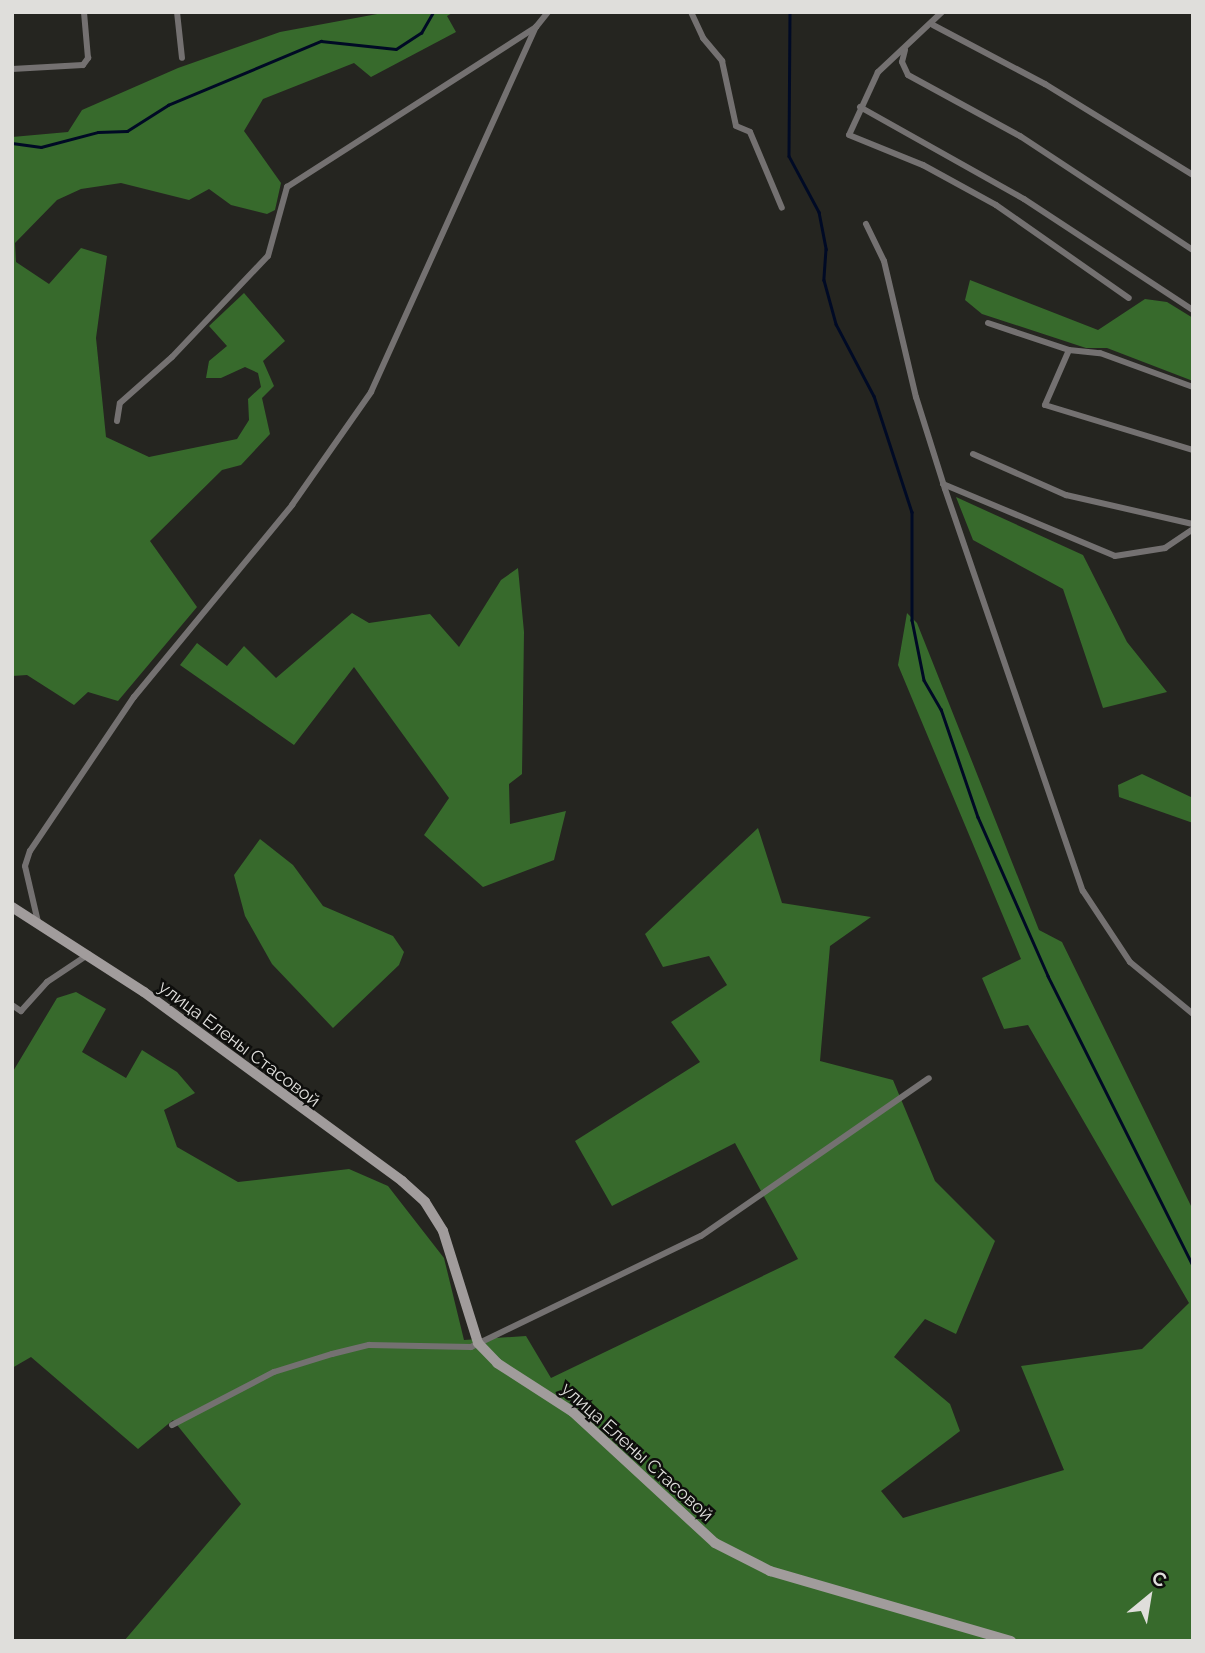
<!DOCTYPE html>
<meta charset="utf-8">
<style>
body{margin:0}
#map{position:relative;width:1205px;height:1653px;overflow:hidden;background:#252520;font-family:Raleway,sans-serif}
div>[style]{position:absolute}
.forest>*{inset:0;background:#376a2c}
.stream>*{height:2.5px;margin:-1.25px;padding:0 1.25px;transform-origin:1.25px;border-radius:1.25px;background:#000a25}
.minor>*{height:6px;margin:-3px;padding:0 3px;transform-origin:3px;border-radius:3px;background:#747171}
.secondary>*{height:10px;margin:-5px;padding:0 5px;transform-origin:5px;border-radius:5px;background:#a19c9c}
span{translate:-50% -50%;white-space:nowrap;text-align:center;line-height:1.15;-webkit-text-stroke:5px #0e0e0c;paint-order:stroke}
.street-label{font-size:18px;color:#dfdedb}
.frame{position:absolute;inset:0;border:14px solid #dfdedb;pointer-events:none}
.north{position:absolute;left:1114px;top:1562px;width:70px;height:70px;-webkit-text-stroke:5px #0e0e0c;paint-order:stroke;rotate:30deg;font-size:19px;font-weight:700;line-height:28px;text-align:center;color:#dfdedb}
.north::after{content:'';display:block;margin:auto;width:24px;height:32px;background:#dfdedb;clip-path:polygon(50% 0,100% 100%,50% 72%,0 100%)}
</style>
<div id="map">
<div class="forest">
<div style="clip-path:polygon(388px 12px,454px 12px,447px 16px,456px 32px,371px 77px,354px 63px,263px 99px,244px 131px,281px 183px,275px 210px,267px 214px,231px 205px,209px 189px,189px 200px,121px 183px,81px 189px,57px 200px,15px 243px,16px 262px,49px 284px,81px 248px,107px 256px,96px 338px,106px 437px,149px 457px,237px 439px,249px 420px,248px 399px,261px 387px,258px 373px,245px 367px,221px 378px,206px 378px,209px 361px,227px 346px,209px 326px,244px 293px,285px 341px,263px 361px,274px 386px,262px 398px,270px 434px,241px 465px,222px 470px,150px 541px,197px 607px,118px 701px,88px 692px,74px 705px,27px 675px,12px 676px,12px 137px,68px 132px,82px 110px,178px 68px,280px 32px)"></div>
<div style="clip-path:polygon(970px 280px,1098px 330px,1145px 299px,1167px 302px,1193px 318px,1193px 381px,1107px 348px,1086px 348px,982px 314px,965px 300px)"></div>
<div style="clip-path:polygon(956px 497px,1083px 555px,1127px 642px,1167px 692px,1103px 708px,1063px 589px,973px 540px)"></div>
<div style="clip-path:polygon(518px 568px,524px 632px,522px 774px,509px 784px,510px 824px,566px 811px,554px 860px,483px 887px,424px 835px,449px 798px,354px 667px,294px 745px,180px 665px,197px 643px,227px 666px,244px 646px,276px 678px,352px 613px,369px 623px,430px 614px,459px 647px,501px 580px)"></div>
<div style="clip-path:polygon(907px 613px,917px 623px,1039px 930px,1062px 942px,1193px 1210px,1193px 1641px,124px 1641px,241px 1504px,173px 1420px,138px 1449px,31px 1357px,12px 1368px,12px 1073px,57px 998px,76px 992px,106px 1009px,82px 1052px,126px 1078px,142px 1050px,177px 1072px,195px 1093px,164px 1110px,177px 1147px,238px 1182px,349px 1169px,388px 1186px,444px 1258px,464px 1340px,526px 1336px,551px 1378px,798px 1259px,735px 1143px,612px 1206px,575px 1141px,700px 1062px,671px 1022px,727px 985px,709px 956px,663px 967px,645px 934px,758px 828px,782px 903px,871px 917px,830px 946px,820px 1061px,893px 1080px,935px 1181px,995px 1241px,956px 1334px,925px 1319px,894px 1357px,950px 1404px,960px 1431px,881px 1491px,903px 1518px,1064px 1470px,1021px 1366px,1142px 1349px,1189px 1303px,1028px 1025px,1004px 1029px,982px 978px,1021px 959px,898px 665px)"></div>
<div style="clip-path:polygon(1142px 774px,1193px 798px,1193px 823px,1119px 797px,1118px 785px)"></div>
<div style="clip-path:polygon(260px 839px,293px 865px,323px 906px,393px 936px,404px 952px,399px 965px,333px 1028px,272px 964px,245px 916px,234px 875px)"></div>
</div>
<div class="stream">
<div style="left:790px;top:12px;width:144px;rotate:90.4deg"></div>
<div style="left:789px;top:156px;width:64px;rotate:61.8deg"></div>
<div style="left:819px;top:212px;width:38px;rotate:79deg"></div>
<div style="left:826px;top:249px;width:31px;rotate:94deg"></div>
<div style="left:824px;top:280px;width:46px;rotate:74.7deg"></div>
<div style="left:836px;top:324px;width:81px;rotate:62.2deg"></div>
<div style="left:874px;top:396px;width:122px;rotate:71.9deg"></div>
<div style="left:912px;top:512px;width:108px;rotate:90deg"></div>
<div style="left:912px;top:620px;width:61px;rotate:78.7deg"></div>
<div style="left:924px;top:680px;width:34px;rotate:60deg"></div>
<div style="left:941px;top:709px;width:114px;rotate:71.1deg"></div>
<div style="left:978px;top:817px;width:174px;rotate:66.2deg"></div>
<div style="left:1048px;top:976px;width:323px;rotate:63.4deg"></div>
<div style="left:12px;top:143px;width:29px;rotate:8deg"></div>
<div style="left:41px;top:147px;width:59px;rotate:-14.7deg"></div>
<div style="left:98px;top:132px;width:29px;rotate:-2deg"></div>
<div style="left:127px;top:131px;width:49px;rotate:-32.4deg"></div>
<div style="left:168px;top:105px;width:166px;rotate:-22.7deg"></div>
<div style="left:321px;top:41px;width:75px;rotate:6.1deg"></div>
<div style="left:396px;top:49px;width:30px;rotate:-33deg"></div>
<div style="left:421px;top:33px;width:24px;rotate:-60deg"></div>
</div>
<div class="minor">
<div style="left:177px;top:12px;width:46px;rotate:83.8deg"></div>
<div style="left:691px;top:12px;width:29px;rotate:65deg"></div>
<div style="left:703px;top:38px;width:30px;rotate:50deg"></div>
<div style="left:722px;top:61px;width:66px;rotate:77.8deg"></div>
<div style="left:736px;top:126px;width:15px;rotate:23deg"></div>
<div style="left:750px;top:132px;width:82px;rotate:67.2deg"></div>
<div style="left:942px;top:12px;width:88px;rotate:136.8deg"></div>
<div style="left:878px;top:72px;width:69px;rotate:114.7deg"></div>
<div style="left:849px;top:135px;width:80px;rotate:22.1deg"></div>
<div style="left:923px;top:165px;width:83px;rotate:28.7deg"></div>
<div style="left:996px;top:205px;width:162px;rotate:35deg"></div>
<div style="left:933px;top:25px;width:127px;rotate:27.8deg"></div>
<div style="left:1045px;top:84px;width:174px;rotate:31.6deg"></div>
<div style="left:905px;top:50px;width:12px;rotate:104deg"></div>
<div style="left:902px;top:62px;width:14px;rotate:65deg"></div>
<div style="left:908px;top:75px;width:128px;rotate:28.6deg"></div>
<div style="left:1020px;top:136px;width:207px;rotate:33.4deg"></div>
<div style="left:12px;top:69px;width:71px;rotate:-3.2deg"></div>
<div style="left:83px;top:65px;width:9px;rotate:-54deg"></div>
<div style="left:88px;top:58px;width:46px;rotate:-95deg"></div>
<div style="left:860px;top:107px;width:188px;rotate:29.3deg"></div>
<div style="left:1024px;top:199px;width:202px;rotate:33.3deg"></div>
<div style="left:866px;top:224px;width:41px;rotate:64.1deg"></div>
<div style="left:884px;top:261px;width:140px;rotate:76.8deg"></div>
<div style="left:916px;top:397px;width:96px;rotate:72.5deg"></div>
<div style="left:945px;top:489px;width:425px;rotate:71.1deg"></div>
<div style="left:1083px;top:891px;width:85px;rotate:56.5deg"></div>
<div style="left:1130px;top:962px;width:82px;rotate:39.5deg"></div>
<div style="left:988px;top:323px;width:85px;rotate:18.4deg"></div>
<div style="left:1069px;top:350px;width:31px;rotate:6deg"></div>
<div style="left:1100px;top:353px;width:99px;rotate:20.1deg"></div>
<div style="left:1069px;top:350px;width:60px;rotate:113.6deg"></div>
<div style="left:1045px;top:405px;width:155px;rotate:16.9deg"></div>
<div style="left:117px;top:421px;width:18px;rotate:-81deg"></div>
<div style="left:120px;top:403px;width:69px;rotate:-41.5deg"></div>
<div style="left:172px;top:357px;width:139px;rotate:-46.5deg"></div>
<div style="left:268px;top:256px;width:72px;rotate:-74.6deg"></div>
<div style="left:287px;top:187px;width:296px;rotate:-32.7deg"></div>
<div style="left:536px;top:27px;width:19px;rotate:-51deg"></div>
<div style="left:973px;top:454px;width:102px;rotate:23.8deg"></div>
<div style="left:1066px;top:495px;width:130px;rotate:12.9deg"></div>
<div style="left:943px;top:484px;width:186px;rotate:22.7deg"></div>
<div style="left:1115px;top:556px;width:51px;rotate:-9.1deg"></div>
<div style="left:1165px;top:548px;width:34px;rotate:-34deg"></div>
<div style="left:38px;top:922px;width:57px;rotate:-103.1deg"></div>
<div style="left:25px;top:866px;width:16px;rotate:-72deg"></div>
<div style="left:30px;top:851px;width:186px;rotate:-56deg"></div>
<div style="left:134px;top:697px;width:249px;rotate:-50.5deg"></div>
<div style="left:292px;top:505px;width:138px;rotate:-55deg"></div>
<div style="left:371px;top:392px;width:401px;rotate:-65.7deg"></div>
<div style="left:12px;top:1005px;width:11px;rotate:34deg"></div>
<div style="left:21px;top:1011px;width:39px;rotate:-48deg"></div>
<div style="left:47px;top:982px;width:50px;rotate:-33.7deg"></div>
<div style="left:172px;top:1425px;width:115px;rotate:-27.5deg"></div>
<div style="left:274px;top:1372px;width:61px;rotate:-17.2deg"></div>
<div style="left:332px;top:1354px;width:38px;rotate:-14deg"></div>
<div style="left:369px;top:1345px;width:102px;rotate:1.1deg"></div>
<div style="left:471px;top:1347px;width:255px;rotate:-25.8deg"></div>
<div style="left:701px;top:1236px;width:277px;rotate:-34.7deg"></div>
</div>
<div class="secondary">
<div style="left:12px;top:907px;width:157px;rotate:32.8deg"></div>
<div style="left:144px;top:992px;width:320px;rotate:36.2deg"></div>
<div style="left:402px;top:1181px;width:31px;rotate:42deg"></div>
<div style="left:425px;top:1202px;width:34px;rotate:58deg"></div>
<div style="left:443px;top:1231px;width:117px;rotate:72.6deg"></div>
<div style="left:478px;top:1343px;width:28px;rotate:46deg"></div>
<div style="left:497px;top:1363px;width:90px;rotate:32.8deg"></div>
<div style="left:573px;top:1412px;width:193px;rotate:42.7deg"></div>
<div style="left:715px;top:1543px;width:62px;rotate:27deg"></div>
<div style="left:770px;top:1571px;width:251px;rotate:16.2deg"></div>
</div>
<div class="street-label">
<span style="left:239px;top:1044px;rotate:37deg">улица Елены Стасовой</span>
<span style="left:637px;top:1452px;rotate:42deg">улица Елены Стасовой</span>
</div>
<div class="frame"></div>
<div class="north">С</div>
</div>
